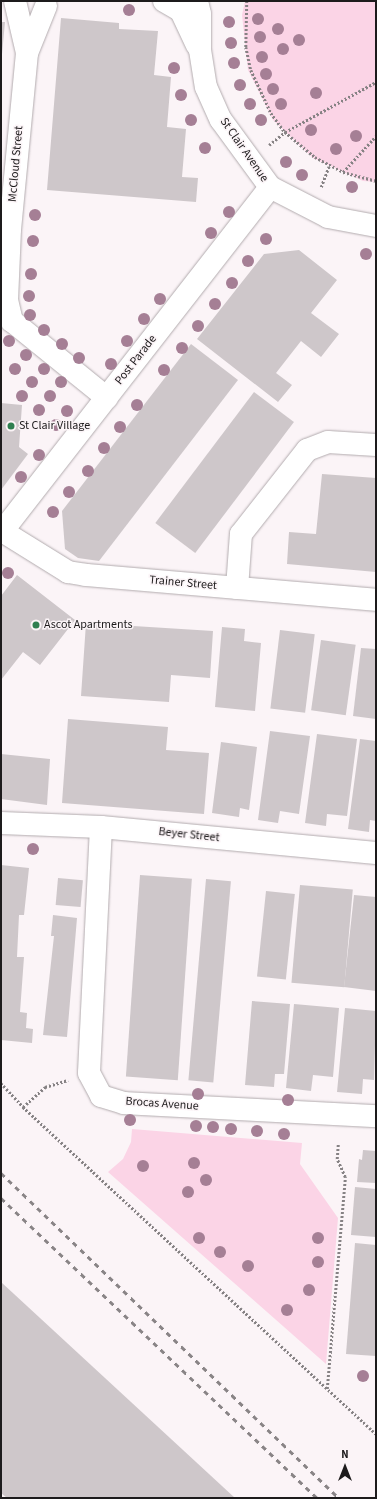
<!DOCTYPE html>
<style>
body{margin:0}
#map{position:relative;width:377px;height:1499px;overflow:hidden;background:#fbf4f7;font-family:"Source Sans 3",sans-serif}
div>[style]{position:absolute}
.green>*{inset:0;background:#fbd4e6}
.building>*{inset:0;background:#cec7ca;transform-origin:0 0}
.path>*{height:2.5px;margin-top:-1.25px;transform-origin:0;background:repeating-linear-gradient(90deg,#868284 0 2px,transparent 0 4px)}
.roads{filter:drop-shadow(0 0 1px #b2abae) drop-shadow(0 0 1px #b2abae)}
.minor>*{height:22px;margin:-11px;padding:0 11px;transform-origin:11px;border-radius:11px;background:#fff}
.rail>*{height:3px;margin-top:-1.5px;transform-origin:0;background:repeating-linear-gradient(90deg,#898486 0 5px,transparent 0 10px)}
.trees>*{width:12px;height:12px;margin:-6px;border-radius:50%;background:#a57f95}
.dots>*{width:11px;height:11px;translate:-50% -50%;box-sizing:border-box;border:2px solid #fbf4f7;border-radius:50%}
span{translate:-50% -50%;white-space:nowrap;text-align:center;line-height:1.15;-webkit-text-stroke:3px #fbf4f7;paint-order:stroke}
.street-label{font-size:12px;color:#1d1b1c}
.poi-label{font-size:12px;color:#1d1b1c}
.left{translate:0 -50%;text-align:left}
.frame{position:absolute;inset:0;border:2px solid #1d1b1c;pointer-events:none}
.north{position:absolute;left:325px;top:1447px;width:40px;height:40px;-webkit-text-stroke:3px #fbf4f7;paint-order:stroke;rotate:0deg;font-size:11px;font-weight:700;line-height:16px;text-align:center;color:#1d1b1c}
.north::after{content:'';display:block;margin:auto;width:14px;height:18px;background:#1d1b1c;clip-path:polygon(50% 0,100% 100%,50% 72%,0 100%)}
</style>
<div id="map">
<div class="green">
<div style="clip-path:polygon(245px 1px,376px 1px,376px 182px,363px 181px,313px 158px,273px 120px,248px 70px,242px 15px)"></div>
<div style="clip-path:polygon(132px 1129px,302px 1143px,300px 1164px,338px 1218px,326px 1364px,108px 1172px,123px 1159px,131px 1142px)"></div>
</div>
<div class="building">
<div style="clip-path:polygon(61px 18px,119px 23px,119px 29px,158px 31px,154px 75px,171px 77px,167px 127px,186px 129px,182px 177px,198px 178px,196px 202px,47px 190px)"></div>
<div style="clip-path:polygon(1px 22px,5px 22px,2px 54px,1px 54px)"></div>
<div style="clip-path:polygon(299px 250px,337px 280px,311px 313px,339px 334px,321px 357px,301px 341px,276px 373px,292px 385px,278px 402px,197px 339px,264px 254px)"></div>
<div style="clip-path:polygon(191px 344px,238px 380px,99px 561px,78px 558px,65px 549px,62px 511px)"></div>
<div style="left:254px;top:392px;width:50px;height:164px;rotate:37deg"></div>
<div style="clip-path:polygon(1px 403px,22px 405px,19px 447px,28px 454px,1px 490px)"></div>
<div style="clip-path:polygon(322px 474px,376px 478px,376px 572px,287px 564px,289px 532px,316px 534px)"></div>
<div style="clip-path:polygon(17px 575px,75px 620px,40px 665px,23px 652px,1px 680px,1px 596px)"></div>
<div style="clip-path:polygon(86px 623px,213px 631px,210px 678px,171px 675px,169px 702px,81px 696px)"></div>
<div style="clip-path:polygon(222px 627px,245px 629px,244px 641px,261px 643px,255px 711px,215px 707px)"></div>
<div style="left:280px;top:630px;width:35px;height:79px;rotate:7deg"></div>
<div style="left:321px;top:640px;width:35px;height:71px;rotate:8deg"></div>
<div style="clip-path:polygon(361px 648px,376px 649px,376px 719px,353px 716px)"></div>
<div style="clip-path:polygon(68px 719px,168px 727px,166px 750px,209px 753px,204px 814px,62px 803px)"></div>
<div style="clip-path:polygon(270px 731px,310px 736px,299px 814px,280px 811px,278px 823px,258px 820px)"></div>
<div style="clip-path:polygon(317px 734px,357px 739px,347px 816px,327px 814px,326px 826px,305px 823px)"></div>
<div style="clip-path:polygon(360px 739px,376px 741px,376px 821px,370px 820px,369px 832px,348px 829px)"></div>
<div style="clip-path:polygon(221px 742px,257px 747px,249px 810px,240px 808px,239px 817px,212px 813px)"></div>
<div style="clip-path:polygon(1px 754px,50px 759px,47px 805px,1px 799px)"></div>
<div style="clip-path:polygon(1px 865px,29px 868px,24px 915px,19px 915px,17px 957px,24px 957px,20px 1012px,27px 1013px,26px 1028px,33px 1029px,32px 1043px,1px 1040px)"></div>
<div style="left:140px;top:875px;width:52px;height:202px;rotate:4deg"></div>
<div style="left:58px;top:878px;width:25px;height:27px;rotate:5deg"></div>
<div style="left:206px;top:879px;width:25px;height:202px;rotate:5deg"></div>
<div style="left:300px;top:885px;width:53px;height:98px;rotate:5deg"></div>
<div style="left:266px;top:891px;width:29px;height:86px;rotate:6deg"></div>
<div style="clip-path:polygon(354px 895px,376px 897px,376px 991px,344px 987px)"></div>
<div style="clip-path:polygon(53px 915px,77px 918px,67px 1037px,43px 1035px,54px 936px,51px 936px)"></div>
<div style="clip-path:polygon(252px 1001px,290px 1004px,284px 1074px,275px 1074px,274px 1087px,245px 1085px)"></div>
<div style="clip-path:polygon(294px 1004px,339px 1008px,333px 1077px,313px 1075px,311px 1091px,286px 1088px)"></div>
<div style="clip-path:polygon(345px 1008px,376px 1011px,374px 1080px,363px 1079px,362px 1094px,337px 1092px)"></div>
<div style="clip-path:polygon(363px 1150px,376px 1151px,376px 1183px,357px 1182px,359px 1159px,362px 1160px)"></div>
<div style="clip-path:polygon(355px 1187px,376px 1189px,376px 1237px,351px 1235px)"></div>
<div style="clip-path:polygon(355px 1243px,376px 1245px,376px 1356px,346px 1354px)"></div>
<div style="clip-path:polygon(1px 1282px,235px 1498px,7px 1498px,1px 1493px)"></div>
</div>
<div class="path">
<div style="left:247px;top:1px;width:46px;rotate:91.2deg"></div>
<div style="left:246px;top:47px;width:24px;rotate:78deg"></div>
<div style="left:251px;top:70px;width:47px;rotate:65.1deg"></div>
<div style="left:271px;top:113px;width:24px;rotate:54deg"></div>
<div style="left:285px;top:132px;width:39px;rotate:40deg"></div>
<div style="left:315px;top:157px;width:32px;rotate:28deg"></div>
<div style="left:343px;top:172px;width:34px;rotate:15deg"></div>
<div style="left:269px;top:145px;width:21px;rotate:-39deg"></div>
<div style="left:285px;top:132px;width:104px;rotate:-28.8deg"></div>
<div style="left:343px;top:172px;width:49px;rotate:-47.5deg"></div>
<div style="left:321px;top:187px;width:22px;rotate:-69deg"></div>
<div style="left:1px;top:1083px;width:33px;rotate:47deg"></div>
<div style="left:23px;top:1107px;width:481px;rotate:42.8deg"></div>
<div style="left:23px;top:1107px;width:30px;rotate:-42deg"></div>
<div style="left:45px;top:1087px;width:24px;rotate:-17deg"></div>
<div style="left:327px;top:1389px;width:213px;rotate:-85.1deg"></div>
<div style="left:345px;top:1177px;width:20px;rotate:-114deg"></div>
<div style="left:337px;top:1159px;width:16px;rotate:-86deg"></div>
</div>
<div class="roads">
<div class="minor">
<div style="left:15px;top:1px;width:53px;rotate:77deg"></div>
<div style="left:164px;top:1px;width:20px;rotate:30deg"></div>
<div style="left:181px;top:11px;width:38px;rotate:65deg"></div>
<div style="left:197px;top:1px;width:13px;rotate:77deg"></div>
<div style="left:200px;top:14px;width:36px;rotate:90deg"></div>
<div style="left:200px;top:50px;width:37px;rotate:81deg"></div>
<div style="left:206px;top:87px;width:36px;rotate:66deg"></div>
<div style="left:221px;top:120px;width:83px;rotate:53.8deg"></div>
<div style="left:270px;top:187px;width:65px;rotate:27.3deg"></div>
<div style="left:328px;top:217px;width:49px;rotate:10.6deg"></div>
<div style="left:46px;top:6px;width:51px;rotate:112deg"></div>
<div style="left:27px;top:53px;width:177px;rotate:95.5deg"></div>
<div style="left:10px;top:229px;width:71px;rotate:92.4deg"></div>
<div style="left:7px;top:300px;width:22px;rotate:77deg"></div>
<div style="left:12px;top:321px;width:122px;rotate:39deg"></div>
<div style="left:2px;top:531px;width:78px;rotate:31.8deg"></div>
<div style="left:68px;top:572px;width:18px;rotate:9deg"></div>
<div style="left:86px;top:575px;width:291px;rotate:4.9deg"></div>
<div style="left:1px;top:533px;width:438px;rotate:-52.1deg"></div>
<div style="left:237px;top:588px;width:54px;rotate:-85.8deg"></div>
<div style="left:241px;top:534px;width:107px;rotate:-51.8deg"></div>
<div style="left:307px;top:450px;width:22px;rotate:-21deg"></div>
<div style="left:328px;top:442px;width:48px;rotate:3.6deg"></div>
<div style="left:1px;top:823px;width:100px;rotate:2.3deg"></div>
<div style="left:101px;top:827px;width:276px;rotate:5.4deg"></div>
<div style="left:101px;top:827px;width:246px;rotate:92.8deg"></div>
<div style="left:89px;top:1073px;width:26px;rotate:62deg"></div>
<div style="left:101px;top:1096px;width:24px;rotate:17deg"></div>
<div style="left:124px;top:1103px;width:252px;rotate:3deg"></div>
</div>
</div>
<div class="rail">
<div style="left:1px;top:1173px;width:469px;rotate:43.9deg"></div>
<div style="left:1px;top:1198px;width:436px;rotate:43.5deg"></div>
</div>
<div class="trees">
<div style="left:129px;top:10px"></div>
<div style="left:258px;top:19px"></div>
<div style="left:229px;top:22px"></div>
<div style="left:278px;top:29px"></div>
<div style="left:260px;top:37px"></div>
<div style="left:299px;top:40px"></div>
<div style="left:231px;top:43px"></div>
<div style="left:283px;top:49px"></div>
<div style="left:262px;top:57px"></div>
<div style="left:234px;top:63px"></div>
<div style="left:174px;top:68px"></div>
<div style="left:266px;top:74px"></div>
<div style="left:240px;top:85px"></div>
<div style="left:273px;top:89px"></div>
<div style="left:316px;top:93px"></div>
<div style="left:181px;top:95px"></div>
<div style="left:250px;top:104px"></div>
<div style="left:281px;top:104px"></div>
<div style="left:191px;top:120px"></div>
<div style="left:261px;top:120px"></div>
<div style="left:311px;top:130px"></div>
<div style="left:356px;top:136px"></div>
<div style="left:205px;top:148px"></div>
<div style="left:336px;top:149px"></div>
<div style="left:286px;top:162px"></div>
<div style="left:302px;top:175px"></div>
<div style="left:352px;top:187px"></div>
<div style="left:229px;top:212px"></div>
<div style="left:35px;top:215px"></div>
<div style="left:211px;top:233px"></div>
<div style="left:266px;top:239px"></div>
<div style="left:33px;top:241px"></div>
<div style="left:366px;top:254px"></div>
<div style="left:248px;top:261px"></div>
<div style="left:31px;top:274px"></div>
<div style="left:232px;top:283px"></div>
<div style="left:29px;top:296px"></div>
<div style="left:160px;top:299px"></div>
<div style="left:215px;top:304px"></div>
<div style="left:30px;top:315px"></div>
<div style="left:144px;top:319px"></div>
<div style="left:198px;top:326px"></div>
<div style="left:44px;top:330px"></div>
<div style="left:9px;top:341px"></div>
<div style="left:127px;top:341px"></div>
<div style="left:62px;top:344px"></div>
<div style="left:182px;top:348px"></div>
<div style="left:26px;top:355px"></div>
<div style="left:79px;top:358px"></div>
<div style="left:111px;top:364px"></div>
<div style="left:15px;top:369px"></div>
<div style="left:44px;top:369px"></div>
<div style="left:164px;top:370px"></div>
<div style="left:32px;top:382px"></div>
<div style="left:61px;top:382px"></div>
<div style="left:22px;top:396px"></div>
<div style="left:50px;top:396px"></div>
<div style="left:137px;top:405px"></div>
<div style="left:39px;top:410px"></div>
<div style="left:67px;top:411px"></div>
<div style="left:56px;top:425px"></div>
<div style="left:120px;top:427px"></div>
<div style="left:104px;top:448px"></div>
<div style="left:39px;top:455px"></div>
<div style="left:88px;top:471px"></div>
<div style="left:21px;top:477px"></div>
<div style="left:69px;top:492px"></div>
<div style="left:53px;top:512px"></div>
<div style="left:8px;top:573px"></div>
<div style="left:33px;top:849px"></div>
<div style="left:198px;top:1094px"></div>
<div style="left:288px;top:1100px"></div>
<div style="left:130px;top:1120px"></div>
<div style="left:196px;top:1126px"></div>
<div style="left:213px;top:1127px"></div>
<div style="left:231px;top:1129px"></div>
<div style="left:257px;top:1131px"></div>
<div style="left:284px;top:1134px"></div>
<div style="left:194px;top:1163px"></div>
<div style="left:143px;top:1166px"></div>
<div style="left:206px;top:1180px"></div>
<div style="left:188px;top:1192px"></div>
<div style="left:199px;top:1238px"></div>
<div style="left:318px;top:1238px"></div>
<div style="left:220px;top:1252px"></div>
<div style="left:318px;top:1262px"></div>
<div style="left:248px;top:1266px"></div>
<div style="left:309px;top:1290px"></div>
<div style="left:287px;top:1310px"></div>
<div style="left:363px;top:1376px"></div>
</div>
<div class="dots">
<div style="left:11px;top:426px;background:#2f7f50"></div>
<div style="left:36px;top:625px;background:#2f7f50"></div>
</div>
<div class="street-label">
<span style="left:244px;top:150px;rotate:55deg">St Clair Avenue</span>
<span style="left:16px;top:164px;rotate:-85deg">McCloud Street</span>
<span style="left:136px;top:360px;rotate:-52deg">Post Parade</span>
<span style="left:183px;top:583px;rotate:5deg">Trainer Street</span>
<span style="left:189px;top:835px;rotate:6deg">Beyer Street</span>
<span style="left:162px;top:1104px;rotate:4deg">Brocas Avenue</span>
</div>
<div class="poi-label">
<span class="left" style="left:19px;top:426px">St Clair Village</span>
<span class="left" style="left:44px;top:625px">Ascot Apartments</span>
</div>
<div class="frame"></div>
<div class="north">N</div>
</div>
